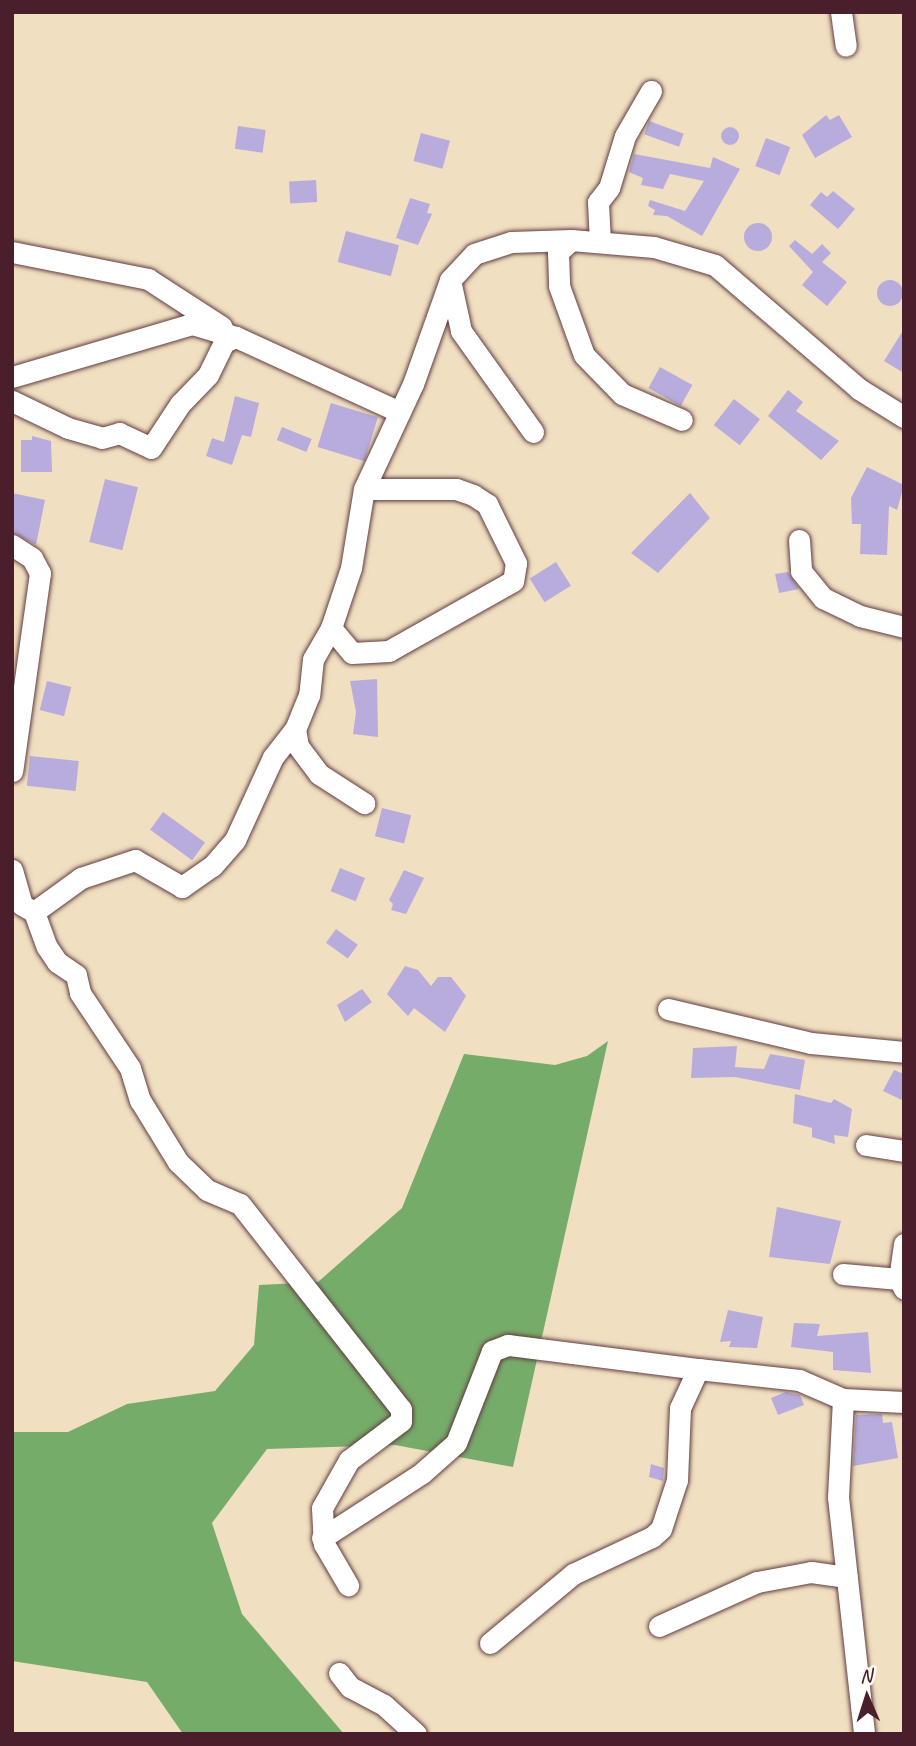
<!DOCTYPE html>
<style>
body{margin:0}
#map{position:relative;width:916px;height:1746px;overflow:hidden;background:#f0dfc0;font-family:Caveat,sans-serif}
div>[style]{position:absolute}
.forest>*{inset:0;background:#76ac6a}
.building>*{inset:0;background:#b8acdd;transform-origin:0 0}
.round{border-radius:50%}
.roads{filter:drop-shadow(0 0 2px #633c41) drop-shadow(0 0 2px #633c41)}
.minor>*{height:21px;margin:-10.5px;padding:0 10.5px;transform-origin:10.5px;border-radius:10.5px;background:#fff}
span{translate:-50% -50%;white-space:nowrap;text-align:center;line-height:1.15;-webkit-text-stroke:6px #fdfcf7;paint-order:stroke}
.frame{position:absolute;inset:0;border:14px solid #4a1f2b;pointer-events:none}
.north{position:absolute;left:832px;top:1662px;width:70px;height:70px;-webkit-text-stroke:5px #fdfcf7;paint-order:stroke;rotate:357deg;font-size:19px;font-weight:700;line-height:28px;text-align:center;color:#4a1f2b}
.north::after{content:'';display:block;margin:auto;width:24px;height:32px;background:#4a1f2b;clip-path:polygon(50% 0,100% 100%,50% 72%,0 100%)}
</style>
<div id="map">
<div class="forest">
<div style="clip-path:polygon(608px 1041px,513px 1467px,395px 1445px,267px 1449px,212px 1523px,242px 1614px,344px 1734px,183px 1734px,147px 1682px,12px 1661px,12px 1432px,68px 1432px,127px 1404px,215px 1391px,254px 1345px,259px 1285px,318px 1282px,402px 1208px,464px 1054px,555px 1065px,587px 1056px)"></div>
</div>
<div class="building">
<div style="clip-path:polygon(826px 115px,830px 120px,839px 115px,852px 137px,815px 158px,802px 135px)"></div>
<div style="left:649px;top:121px;width:37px;height:14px;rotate:20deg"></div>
<div style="left:238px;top:126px;width:28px;height:23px;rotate:8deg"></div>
<div class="round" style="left:721px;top:127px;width:18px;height:18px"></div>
<div style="left:421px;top:133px;width:30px;height:29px;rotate:15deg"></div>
<div style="left:766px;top:138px;width:26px;height:30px;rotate:21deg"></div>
<div style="clip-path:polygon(634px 154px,710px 168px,713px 157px,740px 169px,702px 236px,667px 216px,653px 215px,655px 210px,648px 206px,650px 200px,685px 211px,704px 181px,670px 174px,663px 189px,641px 185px,643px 178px,629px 172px)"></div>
<div style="left:316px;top:180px;width:22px;height:27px;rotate:87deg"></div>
<div style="clip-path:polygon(833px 191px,855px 209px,838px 229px,810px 205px,821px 192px,827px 197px)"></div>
<div style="clip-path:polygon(410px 198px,430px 204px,427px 213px,432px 214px,418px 245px,396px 238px)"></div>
<div class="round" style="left:744px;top:223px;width:28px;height:28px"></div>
<div style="left:346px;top:231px;width:55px;height:32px;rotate:15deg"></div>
<div style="clip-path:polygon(795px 240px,812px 254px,822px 244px,831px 253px,822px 262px,847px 282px,827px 306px,802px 285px,813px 272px,789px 246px)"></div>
<div class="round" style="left:877px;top:280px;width:26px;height:26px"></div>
<div style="clip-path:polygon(904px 329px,904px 373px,884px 361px)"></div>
<div style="left:660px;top:367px;width:37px;height:24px;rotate:29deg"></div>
<div style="clip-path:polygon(788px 390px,803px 402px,796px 411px,839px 441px,821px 460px,768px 416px)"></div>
<div style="clip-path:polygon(235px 396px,259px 403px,251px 437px,242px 435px,232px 465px,206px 456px,212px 438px,224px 442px)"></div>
<div style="left:734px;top:399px;width:33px;height:33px;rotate:38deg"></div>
<div style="left:331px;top:403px;width:49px;height:46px;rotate:17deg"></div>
<div style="left:282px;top:427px;width:32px;height:14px;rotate:22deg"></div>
<div style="clip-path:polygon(32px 436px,51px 441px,52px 472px,21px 472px,21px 440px,32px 440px)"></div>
<div style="clip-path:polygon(867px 467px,904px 485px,897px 510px,889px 506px,887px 555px,860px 554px,861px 524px,852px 524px,851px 498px)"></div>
<div style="left:105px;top:479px;width:34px;height:65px;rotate:14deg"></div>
<div style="clip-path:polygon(12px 493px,45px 500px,36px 545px,12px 532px)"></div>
<div style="clip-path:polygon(690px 493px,710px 518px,658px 573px,631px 553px)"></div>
<div style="left:556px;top:562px;width:28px;height:31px;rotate:58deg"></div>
<div style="clip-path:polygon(788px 572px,799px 589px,779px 593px,775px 574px)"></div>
<div style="clip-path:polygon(377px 679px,378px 737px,353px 734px,356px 712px,350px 681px)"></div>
<div style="left:47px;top:681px;width:25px;height:30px;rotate:14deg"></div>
<div style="left:30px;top:756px;width:49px;height:30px;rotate:6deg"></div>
<div style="left:382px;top:808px;width:30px;height:29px;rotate:14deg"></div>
<div style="left:163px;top:812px;width:52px;height:22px;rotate:36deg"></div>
<div style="left:340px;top:868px;width:27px;height:25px;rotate:22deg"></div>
<div style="clip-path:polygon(404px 870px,424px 878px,406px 914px,391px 910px,393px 904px,389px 900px)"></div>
<div style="left:336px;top:929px;width:27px;height:17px;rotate:36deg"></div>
<div style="clip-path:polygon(405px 966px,418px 970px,431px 986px,438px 977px,451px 977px,466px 996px,445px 1032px,414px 1008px,408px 1016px,387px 994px)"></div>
<div style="clip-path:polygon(362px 989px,372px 1002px,345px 1022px,337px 1005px)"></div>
<div style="clip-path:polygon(737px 1046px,735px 1067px,764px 1069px,770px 1054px,805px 1060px,800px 1090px,735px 1077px,691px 1078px,693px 1048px)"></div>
<div style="clip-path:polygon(894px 1070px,904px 1074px,904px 1101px,883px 1091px)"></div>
<div style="clip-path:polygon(795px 1094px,831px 1103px,834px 1099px,852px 1109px,848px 1137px,834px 1135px,835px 1144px,812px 1137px,812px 1128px,793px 1123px)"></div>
<div style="clip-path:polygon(777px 1207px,841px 1221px,830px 1264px,769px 1257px)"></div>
<div style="clip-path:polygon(728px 1310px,763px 1317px,757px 1348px,729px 1347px,731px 1341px,720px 1342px)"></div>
<div style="clip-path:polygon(794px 1323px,820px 1324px,817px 1336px,868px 1332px,871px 1373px,833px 1370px,833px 1352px,791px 1347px)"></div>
<div style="clip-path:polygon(786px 1392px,800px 1395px,804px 1405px,778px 1415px,771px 1398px)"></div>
<div style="clip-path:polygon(882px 1414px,883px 1423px,892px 1422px,898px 1458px,853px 1466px,856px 1415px)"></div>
<div style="clip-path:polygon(651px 1464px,664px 1468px,663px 1481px,649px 1477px)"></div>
</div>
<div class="roads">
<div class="minor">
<div style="left:841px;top:12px;width:34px;rotate:82deg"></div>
<div style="left:571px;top:240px;width:18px;rotate:137deg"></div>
<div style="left:558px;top:252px;width:34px;rotate:88deg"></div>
<div style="left:559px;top:286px;width:73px;rotate:70.1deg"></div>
<div style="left:584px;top:355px;width:54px;rotate:45.7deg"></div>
<div style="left:622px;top:394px;width:65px;rotate:23.4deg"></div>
<div style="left:600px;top:242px;width:40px;rotate:-92.9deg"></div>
<div style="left:598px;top:202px;width:18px;rotate:-52deg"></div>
<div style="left:609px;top:188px;width:54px;rotate:-72.9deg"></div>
<div style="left:625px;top:136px;width:52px;rotate:-60deg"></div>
<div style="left:12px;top:252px;width:139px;rotate:11.2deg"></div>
<div style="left:148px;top:279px;width:88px;rotate:33deg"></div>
<div style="left:450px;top:280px;width:52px;rotate:77.8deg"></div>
<div style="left:461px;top:331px;width:124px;rotate:54.5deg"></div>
<div style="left:12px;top:377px;width:188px;rotate:-16.4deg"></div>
<div style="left:192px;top:324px;width:46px;rotate:16.5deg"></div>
<div style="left:236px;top:337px;width:180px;rotate:24.6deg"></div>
<div style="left:12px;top:401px;width:62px;rotate:25.7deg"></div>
<div style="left:68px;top:428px;width:35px;rotate:16deg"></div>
<div style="left:102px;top:438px;width:18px;rotate:-16deg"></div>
<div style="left:119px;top:433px;width:35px;rotate:25deg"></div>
<div style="left:151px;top:448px;width:53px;rotate:-56.6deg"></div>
<div style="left:180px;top:404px;width:40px;rotate:-46deg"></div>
<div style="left:208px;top:375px;width:37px;rotate:-64deg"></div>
<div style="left:224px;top:342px;width:13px;rotate:-23deg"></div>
<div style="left:364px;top:489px;width:92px"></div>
<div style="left:456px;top:489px;width:18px;rotate:19deg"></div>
<div style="left:473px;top:495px;width:17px;rotate:33deg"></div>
<div style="left:487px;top:504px;width:66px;rotate:63.8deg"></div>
<div style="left:516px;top:563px;width:18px;rotate:99deg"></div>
<div style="left:513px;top:581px;width:142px;rotate:150.6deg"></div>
<div style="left:389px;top:651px;width:37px;rotate:177deg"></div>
<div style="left:352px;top:653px;width:33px;rotate:-130deg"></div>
<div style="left:331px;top:628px;width:63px;rotate:-71.6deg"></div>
<div style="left:351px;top:568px;width:80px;rotate:-80.7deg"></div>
<div style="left:364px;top:489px;width:116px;rotate:-65deg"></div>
<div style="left:413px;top:384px;width:110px;rotate:-70.4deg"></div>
<div style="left:450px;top:280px;width:35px;rotate:-47deg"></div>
<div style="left:474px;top:254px;width:39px;rotate:-18deg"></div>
<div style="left:511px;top:242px;width:60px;rotate:-1.9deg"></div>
<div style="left:571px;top:240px;width:83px;rotate:4.8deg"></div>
<div style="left:654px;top:247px;width:64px;rotate:16.4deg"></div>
<div style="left:715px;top:265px;width:190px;rotate:40.7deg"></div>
<div style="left:859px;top:389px;width:53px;rotate:31.9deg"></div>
<div style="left:799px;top:540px;width:31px;rotate:86deg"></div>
<div style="left:801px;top:571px;width:35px;rotate:51deg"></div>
<div style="left:823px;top:598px;width:41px;rotate:25.9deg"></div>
<div style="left:860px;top:616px;width:45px;rotate:14deg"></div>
<div style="left:12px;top:545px;width:24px;rotate:33deg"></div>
<div style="left:32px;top:558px;width:17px;rotate:62deg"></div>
<div style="left:40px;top:573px;width:200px;rotate:98deg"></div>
<div style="left:331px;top:628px;width:36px;rotate:120deg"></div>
<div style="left:313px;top:659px;width:36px;rotate:96deg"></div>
<div style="left:309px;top:695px;width:37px;rotate:112deg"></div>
<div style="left:295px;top:729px;width:36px;rotate:128deg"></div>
<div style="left:273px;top:757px;width:91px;rotate:114.6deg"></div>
<div style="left:235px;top:840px;width:35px;rotate:131deg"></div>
<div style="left:212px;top:866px;width:37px;rotate:145deg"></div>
<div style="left:182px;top:887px;width:54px;rotate:-150.1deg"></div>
<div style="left:135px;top:860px;width:57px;rotate:161.6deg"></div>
<div style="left:81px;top:878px;width:58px;rotate:144.1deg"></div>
<div style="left:34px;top:912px;width:37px;rotate:70deg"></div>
<div style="left:47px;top:947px;width:18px;rotate:56deg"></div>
<div style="left:57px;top:962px;width:23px;rotate:34deg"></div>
<div style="left:76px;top:975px;width:18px;rotate:77deg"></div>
<div style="left:80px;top:993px;width:90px;rotate:56.3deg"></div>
<div style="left:130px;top:1068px;width:34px;rotate:73deg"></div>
<div style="left:140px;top:1100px;width:73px;rotate:58.5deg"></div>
<div style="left:178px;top:1162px;width:40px;rotate:44deg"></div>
<div style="left:207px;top:1190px;width:36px;rotate:23deg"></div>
<div style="left:240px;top:1204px;width:261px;rotate:51.9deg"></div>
<div style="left:401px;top:1409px;width:12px;rotate:90deg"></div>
<div style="left:401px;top:1421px;width:65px;rotate:143.1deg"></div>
<div style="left:349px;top:1460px;width:55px;rotate:119.4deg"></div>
<div style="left:322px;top:1508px;width:36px;rotate:87deg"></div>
<div style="left:324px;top:1544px;width:48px;rotate:59.7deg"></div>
<div style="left:295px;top:729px;width:17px;rotate:80deg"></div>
<div style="left:298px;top:746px;width:35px;rotate:53deg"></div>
<div style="left:319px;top:774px;width:54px;rotate:32.8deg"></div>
<div style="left:12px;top:870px;width:36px;rotate:74deg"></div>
<div style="left:22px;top:905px;width:14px;rotate:30deg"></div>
<div style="left:668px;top:1009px;width:147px;rotate:13.4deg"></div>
<div style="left:811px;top:1043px;width:93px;rotate:5.5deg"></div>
<div style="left:866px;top:1145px;width:38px;rotate:9deg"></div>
<div style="left:904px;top:1244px;width:35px;rotate:98deg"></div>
<div style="left:899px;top:1279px;width:11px;rotate:63deg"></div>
<div style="left:843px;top:1274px;width:56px;rotate:5.1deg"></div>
<div style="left:843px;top:1399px;width:61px;rotate:2.8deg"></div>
<div style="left:322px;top:1538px;width:119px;rotate:-33deg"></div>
<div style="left:422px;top:1473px;width:45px;rotate:-41.4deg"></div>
<div style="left:456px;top:1443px;width:99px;rotate:-68.6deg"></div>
<div style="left:492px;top:1351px;width:17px;rotate:-21deg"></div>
<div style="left:508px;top:1345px;width:192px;rotate:7.2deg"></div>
<div style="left:659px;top:1626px;width:107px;rotate:-24.2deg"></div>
<div style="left:757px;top:1582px;width:55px;rotate:-10.5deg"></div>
<div style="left:811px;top:1572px;width:36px;rotate:8deg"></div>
<div style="left:490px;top:1643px;width:108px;rotate:-39.7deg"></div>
<div style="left:573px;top:1574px;width:87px;rotate:-25.1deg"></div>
<div style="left:652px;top:1537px;width:12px;rotate:-42deg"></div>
<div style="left:661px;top:1529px;width:52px;rotate:-71.9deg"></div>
<div style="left:677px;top:1480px;width:72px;rotate:-87.6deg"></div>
<div style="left:680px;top:1408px;width:43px;rotate:-65.2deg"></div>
<div style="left:698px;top:1369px;width:102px;rotate:6.2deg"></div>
<div style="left:799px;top:1380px;width:48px;rotate:23.4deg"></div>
<div style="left:843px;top:1399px;width:98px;rotate:92.9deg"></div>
<div style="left:838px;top:1497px;width:238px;rotate:83.7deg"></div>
<div style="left:339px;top:1673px;width:18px;rotate:52deg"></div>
<div style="left:350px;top:1687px;width:38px;rotate:28deg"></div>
<div style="left:384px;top:1705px;width:43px;rotate:42.2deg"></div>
</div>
</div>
<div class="frame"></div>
<div class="north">N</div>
</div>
